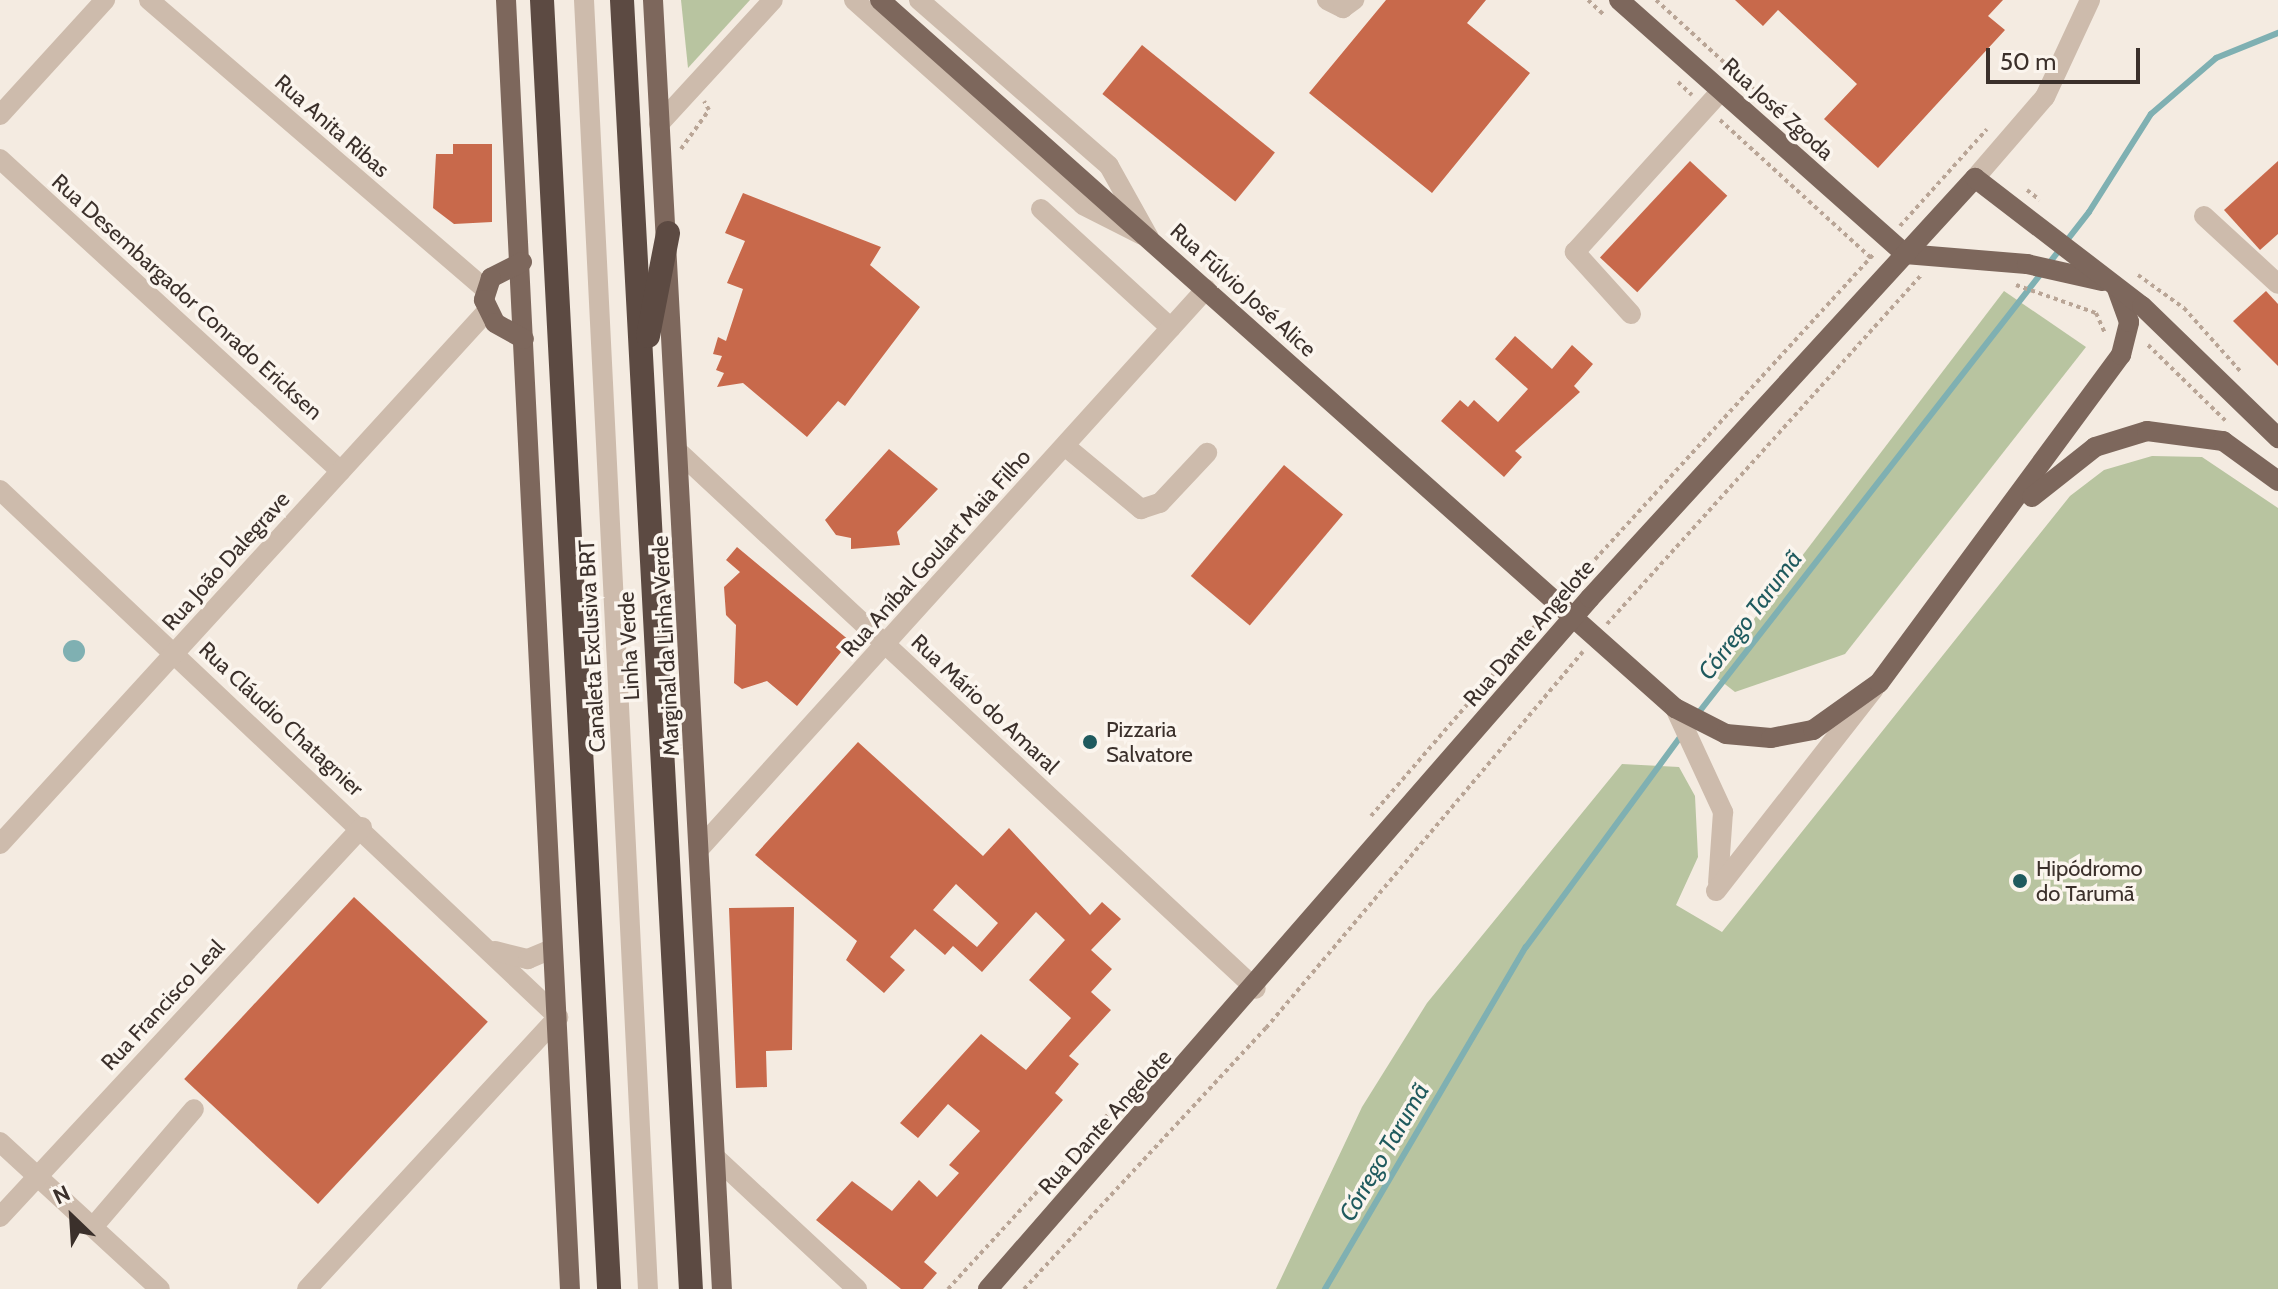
<!DOCTYPE html>
<meta charset="utf-8">
<style>
body{margin:0}
#map{position:relative;width:2278px;height:1289px;overflow:hidden;background:#f4ebe1;font-family:Cabin,sans-serif}
div>[style]{position:absolute}
.green>*{inset:0;background:#b8c4a0}
.water>*{inset:0;background:#7fb0b2}
.round{border-radius:50%}
.stream>*{height:6px;margin:-3px;padding:0 3px;transform-origin:3px;border-radius:3px;background:#7fb0b2}
.building>*{inset:0;background:#c8694b;transform-origin:0 0}
.path>*{height:4px;margin-top:-2px;transform-origin:0;background:repeating-linear-gradient(90deg,#b9a596 0 4px,transparent 0 8px)}
.minor>*{height:20px;margin:-10px;padding:0 10px;transform-origin:10px;border-radius:10px;background:#cdbbac}
.major>*{height:20px;margin:-10px;padding:0 10px;transform-origin:10px;border-radius:10px;background:#7d675c}
.highway>*{height:24px;margin:-12px;padding:0 12px;transform-origin:12px;border-radius:12px;background:#5c4a42}
.dots>*{width:22px;height:22px;translate:-50% -50%;box-sizing:border-box;border:4px solid #fbf5ee;border-radius:50%}
span{translate:-50% -50%;white-space:nowrap;text-align:center;line-height:1.15;-webkit-text-stroke:7px #fbf5ee;paint-order:stroke}
.street-label{font-size:22px;color:#3b302b}
.poi-label{font-size:22px;color:#3b302b}
.left{translate:0 -50%;text-align:left}
.water-label{font-size:24px;color:#1f5a5e;font-style:italic}
.north{position:absolute;left:32px;top:1177px;width:80px;height:80px;-webkit-text-stroke:6px #fbf5ee;paint-order:stroke;rotate:335deg;font-size:22px;font-weight:700;line-height:32px;text-align:center;color:#3b302b}
.north::after{content:'';display:block;margin:auto;width:28px;height:36px;background:#3b302b;clip-path:polygon(50% 0,100% 100%,50% 72%,0 100%)}
.scale{position:absolute;left:1986px;top:48px;width:154px;height:36px;box-sizing:border-box;border:4px solid #3b302b;border-top:0;padding-left:10px;font-size:24px;line-height:28px;white-space:nowrap;color:#3b302b;-webkit-text-stroke:6px #fbf5ee;paint-order:stroke}
</style>
<div id="map">
<div class="green">
<div style="clip-path:polygon(681px 0,750px 0,688px 68px)"></div>
<div style="clip-path:polygon(2004px 291px,2086px 347px,1845px 654px,1735px 692px,1712px 674px)"></div>
<div style="clip-path:polygon(2152px 456px,2202px 457px,2278px 508px,2278px 1289px,1276px 1289px,1362px 1107px,1427px 1003px,1622px 764px,1679px 767px,1695px 796px,1698px 857px,1676px 905px,1722px 932px,2070px 496px,2104px 470px)"></div>
</div>
<div class="water">
<div class="round" style="left:63px;top:640px;width:22px;height:22px"></div>
</div>
<div class="stream">
<div style="left:1696px;top:716px;width:639px;rotate:-52.05deg"></div>
<div style="left:2089px;top:212px;width:116px;rotate:-57.7deg"></div>
<div style="left:2151px;top:114px;width:86px;rotate:-40.7deg"></div>
<div style="left:2216px;top:58px;width:67px;rotate:-22deg"></div>
<div style="left:1325px;top:1289px;width:397px;rotate:-59.6deg"></div>
<div style="left:1526px;top:947px;width:263px;rotate:-53.7deg"></div>
</div>
<div class="building">
<div style="clip-path:polygon(1386px 0,1486px 0,1467px 23px,1530px 73px,1432px 193px,1309px 93px)"></div>
<div style="clip-path:polygon(1735px 0,2003px 0,1988px 16px,2005px 30px,1878px 168px,1824px 119px,1857px 84px,1778px 10px,1763px 26px)"></div>
<div style="left:1142px;top:45px;width:171px;height:63px;rotate:39deg"></div>
<div style="clip-path:polygon(453px 144px,492px 144px,492px 222px,454px 224px,433px 208px,436px 154px,453px 154px)"></div>
<div style="left:1690px;top:161px;width:51px;height:132px;rotate:43deg"></div>
<div style="clip-path:polygon(2278px 161px,2278px 234px,2260px 250px,2224px 210px)"></div>
<div style="clip-path:polygon(743px 193px,881px 247px,870px 265px,920px 307px,845px 406px,838px 401px,807px 437px,743px 383px,717px 387px,724px 373px,716px 370px,722px 356px,713px 354px,718px 337px,726px 341px,743px 289px,727px 283px,745px 241px,725px 233px)"></div>
<div style="clip-path:polygon(2266px 291px,2278px 304px,2278px 366px,2233px 321px)"></div>
<div style="clip-path:polygon(1515px 336px,1552px 369px,1572px 345px,1593px 364px,1574px 386px,1580px 392px,1515px 451px,1522px 457px,1504px 477px,1441px 421px,1460px 400px,1468px 407px,1474px 400px,1498px 422px,1528px 389px,1495px 359px)"></div>
<div style="clip-path:polygon(889px 449px,938px 489px,897px 532px,900px 545px,851px 549px,851px 538px,836px 535px,825px 520px)"></div>
<div style="left:1284px;top:465px;width:77px;height:145px;rotate:40deg"></div>
<div style="clip-path:polygon(737px 547px,850px 641px,797px 706px,767px 681px,742px 689px,734px 683px,736px 625px,726px 615px,724px 587px,740px 572px,726px 560px)"></div>
<div style="clip-path:polygon(evenodd,858px 742px,983px 856px,1009px 828px,1090px 915px,1102px 902px,1121px 919px,1091px 950px,1112px 969px,1091px 992px,1111px 1010px,1069px 1056px,1079px 1064px,1055px 1093px,1063px 1100px,924px 1262px,937px 1273px,923px 1289px,901px 1289px,816px 1220px,852px 1181px,892px 1211px,919px 1180px,937px 1197px,959px 1173px,949px 1165px,980px 1131px,948px 1104px,918px 1138px,900px 1123px,981px 1034px,1026px 1070px,1071px 1018px,1029px 980px,1065px 940px,1036px 912px,982px 972px,953px 946px,945px 955px,915px 929px,890px 957px,905px 970px,884px 993px,846px 960px,857px 941px,755px 855px,858px 742px,956px 884px,998px 923px,977px 947px,933px 910px,956px 884px)"></div>
<div style="left:354px;top:897px;width:183px;height:249px;rotate:43deg"></div>
<div style="clip-path:polygon(794px 907px,792px 1050px,766px 1051px,767px 1087px,736px 1088px,729px 908px)"></div>
</div>
<div class="path">
<div style="left:1588px;top:0;width:22px;rotate:43deg"></div>
<div style="left:1656px;top:0;width:147px;rotate:42.5deg"></div>
<div style="left:1678px;top:82px;width:19px;rotate:43deg"></div>
<div style="left:1720px;top:120px;width:205px;rotate:42.4deg"></div>
<div style="left:681px;top:149px;width:48px;rotate:-54.3deg"></div>
<div style="left:709px;top:110px;width:10px;rotate:-119deg"></div>
<div style="left:2027px;top:190px;width:16px;rotate:38deg"></div>
<div style="left:1900px;top:226px;width:130px;rotate:-48.1deg"></div>
<div style="left:2138px;top:275px;width:57px;rotate:35.7deg"></div>
<div style="left:2184px;top:308px;width:87px;rotate:48.3deg"></div>
<div style="left:2016px;top:285px;width:85px;rotate:19.3deg"></div>
<div style="left:2096px;top:313px;width:22px;rotate:66deg"></div>
<div style="left:2148px;top:345px;width:110px;rotate:44.3deg"></div>
<div style="left:1568px;top:589px;width:455px;rotate:-47.6deg"></div>
<div style="left:1607px;top:624px;width:471px;rotate:-48deg"></div>
<div style="left:1371px;top:816px;width:263px;rotate:-49.2deg"></div>
<div style="left:948px;top:1289px;width:321px;rotate:-47.5deg"></div>
<div style="left:1024px;top:1289px;width:356px;rotate:-47.2deg"></div>
<div style="left:1266px;top:1028px;width:492px;rotate:-49.9deg"></div>
</div>
<div class="minor">
<div style="left:149px;top:0;width:442px;rotate:40.7deg"></div>
<div style="left:584px;top:0;width:1291px;rotate:87.16deg"></div>
<div style="left:854px;top:0;width:307px;rotate:41.8deg"></div>
<div style="left:1083px;top:205px;width:66px;rotate:27deg"></div>
<div style="left:919px;top:0;width:252px;rotate:41.1deg"></div>
<div style="left:1109px;top:166px;width:82px;rotate:60.9deg"></div>
<div style="left:1327px;top:0;width:18px;rotate:27deg"></div>
<div style="left:1343px;top:8px;width:14px;rotate:-36deg"></div>
<div style="left:0;top:115px;width:156px;rotate:-47.6deg"></div>
<div style="left:659px;top:124px;width:168px;rotate:-47.4deg"></div>
<div style="left:0;top:159px;width:462px;rotate:42.5deg"></div>
<div style="left:1975px;top:178px;width:107px;rotate:-49.2deg"></div>
<div style="left:2045px;top:97px;width:107px;rotate:-65.1deg"></div>
<div style="left:1041px;top:209px;width:176px;rotate:42.5deg"></div>
<div style="left:2204px;top:216px;width:100px;rotate:42.6deg"></div>
<div style="left:1631px;top:314px;width:84px;rotate:-132.1deg"></div>
<div style="left:1575px;top:252px;width:217px;rotate:-47.8deg"></div>
<div style="left:1065px;top:446px;width:99px;rotate:39.7deg"></div>
<div style="left:1141px;top:509px;width:20px;rotate:-18deg"></div>
<div style="left:1160px;top:503px;width:69px;rotate:-46.8deg"></div>
<div style="left:681px;top:454px;width:785px;rotate:42.94deg"></div>
<div style="left:0;top:490px;width:768px;rotate:43.36deg"></div>
<div style="left:558px;top:1017px;width:370px;rotate:132.7deg"></div>
<div style="left:1675px;top:708px;width:115px;rotate:65.2deg"></div>
<div style="left:1723px;top:812px;width:71px;rotate:94deg"></div>
<div style="left:0;top:844px;width:722px;rotate:-47.58deg"></div>
<div style="left:700px;top:848px;width:754px;rotate:-47.85deg"></div>
<div style="left:1716px;top:891px;width:256px;rotate:-52deg"></div>
<div style="left:495px;top:951px;width:34px;rotate:14deg"></div>
<div style="left:528px;top:959px;width:26px;rotate:-23deg"></div>
<div style="left:0;top:1142px;width:217px;rotate:42.6deg"></div>
<div style="left:715px;top:1157px;width:194px;rotate:42.9deg"></div>
<div style="left:0;top:1217px;width:532px;rotate:-47.13deg"></div>
<div style="left:93px;top:1227px;width:155px;rotate:-49.4deg"></div>
</div>
<div class="major">
<div style="left:506px;top:0;width:1291px;rotate:87.16deg"></div>
<div style="left:653px;top:0;width:1291px;rotate:86.94deg"></div>
<div style="left:880px;top:0;width:1065px;rotate:41.69deg"></div>
<div style="left:1675px;top:708px;width:57px;rotate:27deg"></div>
<div style="left:1726px;top:734px;width:45px;rotate:5.1deg"></div>
<div style="left:1771px;top:738px;width:43px;rotate:-10.8deg"></div>
<div style="left:1813px;top:730px;width:81px;rotate:-35.5deg"></div>
<div style="left:1879px;top:683px;width:408px;rotate:-53.6deg"></div>
<div style="left:2121px;top:355px;width:34px;rotate:-76deg"></div>
<div style="left:2129px;top:322px;width:35px;rotate:-110deg"></div>
<div style="left:1619px;top:0;width:383px;rotate:41.6deg"></div>
<div style="left:1905px;top:254px;width:122px;rotate:4.7deg"></div>
<div style="left:2027px;top:264px;width:77px;rotate:12.8deg"></div>
<div style="left:522px;top:262px;width:35px;rotate:153deg"></div>
<div style="left:491px;top:278px;width:23px;rotate:108deg"></div>
<div style="left:484px;top:300px;width:25px;rotate:64deg"></div>
<div style="left:495px;top:323px;width:33px;rotate:29deg"></div>
<div style="left:2032px;top:497px;width:80px;rotate:-38.4deg"></div>
<div style="left:2095px;top:447px;width:54px;rotate:-17.1deg"></div>
<div style="left:2147px;top:431px;width:77px;rotate:7.5deg"></div>
<div style="left:2223px;top:441px;width:68px;rotate:36deg"></div>
<div style="left:988px;top:1289px;width:916px;rotate:-48.94deg"></div>
<div style="left:1590px;top:598px;width:570px;rotate:-47.49deg"></div>
<div style="left:1975px;top:178px;width:210px;rotate:37.5deg"></div>
<div style="left:2142px;top:306px;width:190px;rotate:44.1deg"></div>
</div>
<div class="highway">
<div style="left:542px;top:0;width:1291px;rotate:87.02deg"></div>
<div style="left:622px;top:0;width:1291px;rotate:86.94deg"></div>
<div style="left:648px;top:336px;width:105px;rotate:-79deg"></div>
</div>
<div class="dots">
<div style="left:1090px;top:742px;background:#1f5a5e"></div>
<div style="left:2020px;top:881px;background:#1f5a5e"></div>
</div>
<div class="street-label">
<span style="left:1778px;top:109px;rotate:42deg">Rua José Zgoda</span>
<span style="left:332px;top:126px;rotate:41deg">Rua Anita Ribas</span>
<span style="left:1243px;top:290px;rotate:42deg">Rua Fúlvio José Alice</span>
<span style="left:187px;top:297px;rotate:42deg">Rua Desembargador Conrado Ericksen</span>
<span style="left:936px;top:553px;rotate:-48deg">Rua Aníbal Goulart Maia Filho</span>
<span style="left:226px;top:561px;rotate:-48deg">Rua João Dalegrave</span>
<span style="left:1529px;top:633px;rotate:-49deg">Rua Dante Angelote</span>
<span style="left:592px;top:646px;rotate:-93deg">Canaleta Exclusiva BRT</span>
<span style="left:629px;top:646px;rotate:-93deg">Linha Verde</span>
<span style="left:666px;top:646px;rotate:-93deg">Marginal da Linha Verde</span>
<span style="left:985px;top:704px;rotate:43deg">Rua Mário do Amaral</span>
<span style="left:281px;top:719px;rotate:43deg">Rua Cláudio Chatagnier</span>
<span style="left:163px;top:1005px;rotate:-47deg">Rua Francisco Leal</span>
<span style="left:1105px;top:1122px;rotate:-48deg">Rua Dante Angelote</span>
</div>
<div class="poi-label">
<span class="left" style="left:1106px;top:742px">Pizzaria<br>Salvatore</span>
<span class="left" style="left:2036px;top:881px">Hipódromo<br>do Tarumã</span>
</div>
<div class="water-label">
<span style="left:1750px;top:615px;rotate:-53deg">Córrego Tarumã</span>
<span style="left:1384px;top:1152px;rotate:-60deg">Córrego Tarumã</span>
</div>
<div class="north">N</div>
<div class="scale">50 m</div>
</div>
